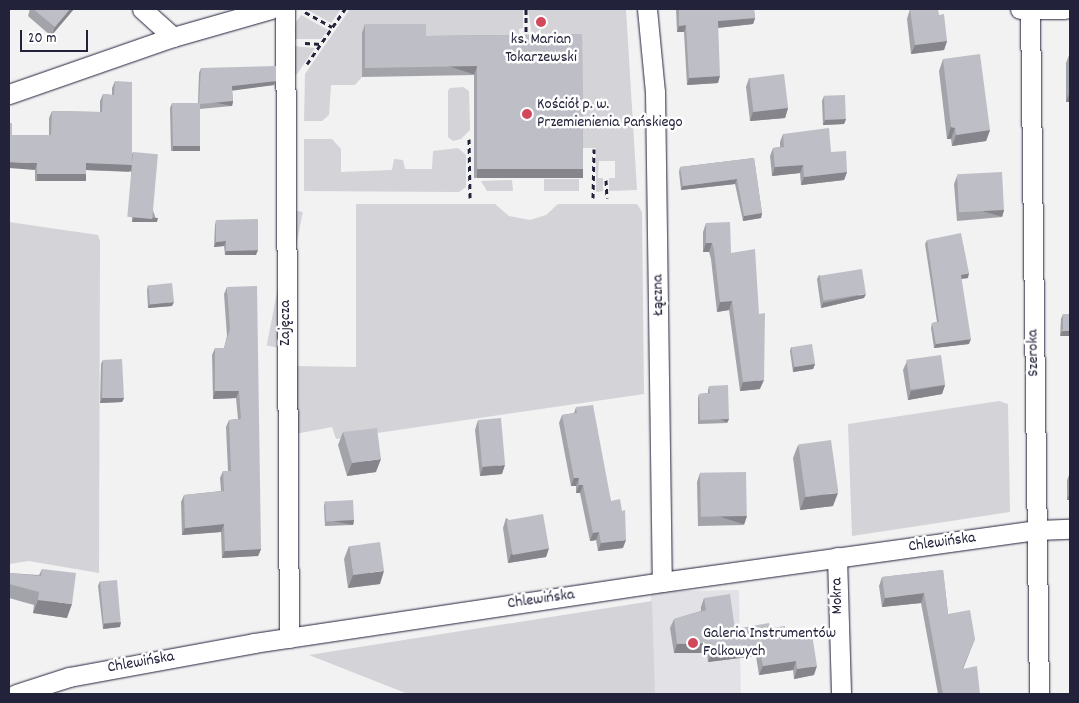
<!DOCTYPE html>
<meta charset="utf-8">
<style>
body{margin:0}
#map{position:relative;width:1079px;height:703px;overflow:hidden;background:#f2f2f3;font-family:Dekko,sans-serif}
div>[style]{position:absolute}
.built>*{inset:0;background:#e2e2e6;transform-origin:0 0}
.green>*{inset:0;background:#d3d3d8;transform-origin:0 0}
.path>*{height:3px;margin-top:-1.5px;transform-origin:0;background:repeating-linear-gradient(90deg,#22223b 0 5px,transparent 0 9px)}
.roads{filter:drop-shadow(0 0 1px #22223b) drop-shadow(0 0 1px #22223b)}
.minor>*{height:19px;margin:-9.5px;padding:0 9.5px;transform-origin:9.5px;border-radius:9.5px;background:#fff}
.wall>*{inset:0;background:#a3a3aa}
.shaded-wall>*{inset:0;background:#85858b;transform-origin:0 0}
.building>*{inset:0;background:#bebec6;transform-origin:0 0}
.dots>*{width:14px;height:14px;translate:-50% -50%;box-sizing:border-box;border:2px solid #fff;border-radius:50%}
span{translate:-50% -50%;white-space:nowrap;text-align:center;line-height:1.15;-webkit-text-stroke:5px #fff;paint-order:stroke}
.poi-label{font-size:16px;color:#22223b}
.left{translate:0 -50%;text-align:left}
.street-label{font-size:16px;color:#22223b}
.frame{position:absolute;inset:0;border:10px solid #22223b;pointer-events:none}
.scale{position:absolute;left:20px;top:30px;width:68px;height:22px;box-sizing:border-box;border:2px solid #22223b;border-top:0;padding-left:6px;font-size:15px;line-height:18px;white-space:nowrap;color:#22223b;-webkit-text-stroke:4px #fff;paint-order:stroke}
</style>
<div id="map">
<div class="built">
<div style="left:739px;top:590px;width:104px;height:88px;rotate:89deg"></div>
</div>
<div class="green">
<div style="clip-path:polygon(306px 9px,341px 9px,331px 23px)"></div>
<div style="clip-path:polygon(350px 9px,523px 9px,523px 28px,519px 29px,520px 43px,362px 77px,355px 85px,331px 85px,329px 115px,322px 121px,304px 121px,305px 74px)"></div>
<div style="clip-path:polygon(528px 9px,626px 9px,637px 190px,609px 191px,609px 178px,615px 178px,615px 161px,599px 161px,598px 178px,603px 178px,603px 191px,596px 192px,596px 148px,579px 148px,533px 43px)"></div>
<div style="clip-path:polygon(301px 15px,328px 30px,321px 39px,294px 39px,296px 22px)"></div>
<div style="clip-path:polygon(293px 46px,315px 48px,297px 74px,292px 74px)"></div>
<div style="clip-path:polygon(463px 87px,469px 91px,470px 130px,461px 139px,453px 141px,448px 137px,448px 91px,450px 88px)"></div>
<div style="clip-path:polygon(304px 139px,332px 139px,341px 149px,341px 172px,392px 170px,394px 159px,403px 160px,405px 169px,432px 169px,433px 151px,458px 148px,466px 155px,466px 187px,459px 192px,304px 191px)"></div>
<div style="left:544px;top:179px;width:35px;height:12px"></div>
<div style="clip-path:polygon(512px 180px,513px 191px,487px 191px,481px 181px)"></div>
<div style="clip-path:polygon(356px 204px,495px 204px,509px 216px,530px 220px,546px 215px,558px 204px,637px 204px,642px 212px,644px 394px,336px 439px,332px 427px,295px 434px,295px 366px,356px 367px)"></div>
<div style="left:293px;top:210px;width:10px;height:138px;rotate:11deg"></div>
<div style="clip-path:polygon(9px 222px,98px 235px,100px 241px,99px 573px,29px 561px,9px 564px)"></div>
<div style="clip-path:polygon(999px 401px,1008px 404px,1010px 512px,852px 536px,848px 424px)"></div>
<div style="clip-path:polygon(652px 601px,655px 694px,408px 694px,309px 655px)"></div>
</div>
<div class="path">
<div style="left:526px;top:9px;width:29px;rotate:90deg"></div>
<div style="left:305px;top:12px;width:31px;rotate:29deg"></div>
<div style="left:305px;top:43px;width:16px;rotate:4deg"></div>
<div style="left:307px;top:64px;width:67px;rotate:-55.4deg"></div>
<div style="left:469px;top:139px;width:59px;rotate:89deg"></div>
<div style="left:606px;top:180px;width:18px;rotate:87deg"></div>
<div style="left:593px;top:198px;width:49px;rotate:-88.8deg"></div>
</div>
<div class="roads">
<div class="minor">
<div style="left:142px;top:9px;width:42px;rotate:42.1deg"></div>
<div style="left:285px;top:9px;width:629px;rotate:89.64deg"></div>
<div style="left:647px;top:9px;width:83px;rotate:84.5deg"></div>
<div style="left:655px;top:92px;width:490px;rotate:89.2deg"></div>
<div style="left:1020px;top:9px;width:45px"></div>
<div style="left:1030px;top:11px;width:683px;rotate:89.25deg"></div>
<div style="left:9px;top:94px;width:174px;rotate:-19.2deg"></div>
<div style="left:173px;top:37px;width:102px;rotate:-15.9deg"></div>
<div style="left:837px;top:557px;width:137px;rotate:88.3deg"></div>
<div style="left:16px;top:694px;width:56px;rotate:-17.8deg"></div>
<div style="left:69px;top:677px;width:188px;rotate:-10.4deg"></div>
<div style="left:254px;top:643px;width:413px;rotate:-8.5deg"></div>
<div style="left:662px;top:582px;width:379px;rotate:-7.9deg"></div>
<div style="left:1037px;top:530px;width:33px;rotate:-2deg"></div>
</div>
</div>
<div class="wall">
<div style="clip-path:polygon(30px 9px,74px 9px,51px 36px,28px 16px)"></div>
<div style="clip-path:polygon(676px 9px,754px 9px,755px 18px,753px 24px,718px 28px,718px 83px,687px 85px,684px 32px,677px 32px)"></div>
<div style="clip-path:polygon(910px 9px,939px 15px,947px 41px,944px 50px,911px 54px,907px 19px)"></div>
<div style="clip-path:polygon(365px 24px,426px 36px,582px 34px,583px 169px,580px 178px,474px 178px,474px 75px,362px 77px,362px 33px)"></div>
<div style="clip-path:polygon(1069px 55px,1070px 55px,1070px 102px,1066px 102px,1066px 63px)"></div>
<div style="clip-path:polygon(943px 59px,990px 130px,986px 141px,952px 146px,951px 139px,947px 139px,939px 71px)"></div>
<div style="clip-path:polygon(201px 68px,276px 81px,274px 85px,232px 90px,233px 101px,232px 106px,200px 109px,199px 151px,171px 151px,170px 108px,172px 103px,198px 103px,199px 73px)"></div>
<div style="clip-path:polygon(749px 78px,788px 108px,785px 118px,750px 121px,746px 87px)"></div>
<div style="clip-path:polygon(115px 81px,132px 154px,133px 152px,157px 222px,132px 222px,131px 167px,129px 172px,86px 170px,84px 181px,35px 181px,35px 170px,12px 135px,49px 135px,49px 118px,52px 111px,100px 112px,100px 101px,103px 94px,112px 95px,112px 88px)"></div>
<div style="clip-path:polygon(824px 96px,846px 119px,844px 124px,823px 125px,822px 101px)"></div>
<div style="clip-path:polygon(783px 134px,831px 152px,847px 172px,844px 180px,801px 185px,800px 173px,772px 176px,770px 156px,773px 148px,780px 147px,780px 142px)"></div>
<div style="clip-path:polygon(754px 158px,762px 213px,761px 218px,743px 221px,735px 184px,681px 190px,679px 172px,680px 167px)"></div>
<div style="clip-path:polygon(957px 176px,1004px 210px,1002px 217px,957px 221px,954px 184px)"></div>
<div style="clip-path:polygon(216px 220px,256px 255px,225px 255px,224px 246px,214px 247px,215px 225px)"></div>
<div style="clip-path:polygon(706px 223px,731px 253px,760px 389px,740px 391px,729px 310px,717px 312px,711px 259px,709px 252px,703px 252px,703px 232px)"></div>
<div style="clip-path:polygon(927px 240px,968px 278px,961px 279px,969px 344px,934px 348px,931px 328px,932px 323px,937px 322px,925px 244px)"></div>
<div style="clip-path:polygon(819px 275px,864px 298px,821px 308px,817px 279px)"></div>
<div style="clip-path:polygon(148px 285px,172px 306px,148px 308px,147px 290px)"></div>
<div style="clip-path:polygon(227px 287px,261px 549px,258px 556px,222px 558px,221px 532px,182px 535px,181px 502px,184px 495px,221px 491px,220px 478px,223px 471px,228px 471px,226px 427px,229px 420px,238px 419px,236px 398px,213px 399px,212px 355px,215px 348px,224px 348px,227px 336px,224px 294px)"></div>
<div style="clip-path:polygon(1063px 314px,1070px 314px,1060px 336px,1061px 319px)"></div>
<div style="clip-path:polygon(791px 347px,815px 364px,813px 369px,793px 372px,790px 351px)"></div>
<div style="clip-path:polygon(103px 360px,124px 398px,122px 402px,100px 403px,101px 364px)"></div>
<div style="clip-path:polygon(907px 361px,945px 385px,942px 394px,908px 400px,903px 370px)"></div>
<div style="clip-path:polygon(709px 386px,729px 419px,727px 423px,698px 424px,698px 398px,699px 394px,708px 393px,708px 390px)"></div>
<div style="clip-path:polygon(576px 407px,611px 501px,623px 548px,598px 551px,596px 540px,590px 541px,580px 493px,576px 493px,576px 486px,571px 486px,559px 423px,562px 415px,574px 413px)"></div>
<div style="clip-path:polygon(478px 420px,502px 474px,480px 476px,475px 430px)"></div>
<div style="clip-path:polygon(343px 432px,376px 472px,347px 476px,338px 445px)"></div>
<div style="clip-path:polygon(798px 445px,833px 506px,800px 510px,793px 458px)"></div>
<div style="clip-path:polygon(700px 473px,744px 525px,698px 526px,697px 482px)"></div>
<div style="clip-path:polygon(1069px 475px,1070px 475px,1070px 500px,1067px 500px,1067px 480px)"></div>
<div style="clip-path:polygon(325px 501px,354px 520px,353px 525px,325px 526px,324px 506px)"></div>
<div style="clip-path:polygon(506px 518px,549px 548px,546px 557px,508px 563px,503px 528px)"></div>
<div style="clip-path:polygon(349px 546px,380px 584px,348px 588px,344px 559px)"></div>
<div style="clip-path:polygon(42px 569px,67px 618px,33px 613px,34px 605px,9px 598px,9px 573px,39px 575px)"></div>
<div style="clip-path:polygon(943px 570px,948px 614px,975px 639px,963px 669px,980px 694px,938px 694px,921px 603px,882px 607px,879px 586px,882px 577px)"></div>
<div style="clip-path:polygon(100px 581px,120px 627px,103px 629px,98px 586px)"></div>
<div style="clip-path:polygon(704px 598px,735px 629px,770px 628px,787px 638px,814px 675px,794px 679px,793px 670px,759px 675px,756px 656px,708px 662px,707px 653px,674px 653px,670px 628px,674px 619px,701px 611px,701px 607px)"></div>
</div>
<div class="shaded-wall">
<div style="clip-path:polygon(70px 9px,74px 9px,51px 36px,55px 27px)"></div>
<div style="clip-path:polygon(755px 18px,753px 24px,716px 28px,718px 21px)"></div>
<div style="clip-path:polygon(686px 25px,684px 32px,677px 32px,679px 26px)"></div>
<div style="clip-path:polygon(947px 41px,944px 50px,911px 54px,915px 45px)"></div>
<div style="left:477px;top:66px;width:9px;height:112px;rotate:108deg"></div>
<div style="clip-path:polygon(720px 76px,718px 83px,687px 85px,689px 78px)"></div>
<div style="clip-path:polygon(276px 81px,274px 85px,230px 91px,232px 86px)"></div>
<div style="clip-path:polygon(1069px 94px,1070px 94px,1070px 102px,1066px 102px)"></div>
<div style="left:233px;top:101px;width:5px;height:33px;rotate:101deg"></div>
<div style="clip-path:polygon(788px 108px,785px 118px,750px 121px,753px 112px)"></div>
<div style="clip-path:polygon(846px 119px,844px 124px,823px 125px,825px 120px)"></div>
<div style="clip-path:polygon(951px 127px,955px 128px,951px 139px,947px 139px)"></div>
<div style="clip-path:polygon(990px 130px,986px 141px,952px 146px,956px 135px)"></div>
<div style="left:173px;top:146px;width:27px;height:5px"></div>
<div style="clip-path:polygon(9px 162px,37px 163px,35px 170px,9px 168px)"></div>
<div style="left:86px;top:163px;width:46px;height:7px;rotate:2deg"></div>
<div style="clip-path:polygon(803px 165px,800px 173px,772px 176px,775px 167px)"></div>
<div style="left:477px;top:169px;width:106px;height:9px"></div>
<div style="clip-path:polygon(847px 172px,844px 180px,801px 185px,804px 177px)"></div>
<div style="left:37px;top:174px;width:49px;height:7px"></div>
<div style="clip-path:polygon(737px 179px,735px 184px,681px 190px,683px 186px)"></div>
<div style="left:1004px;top:210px;width:7px;height:45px;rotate:106deg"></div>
<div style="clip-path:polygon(762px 213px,761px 218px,743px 221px,744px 216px)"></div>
<div style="clip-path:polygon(134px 217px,158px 218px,157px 222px,132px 222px)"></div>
<div style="clip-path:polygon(226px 241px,224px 246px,214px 247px,216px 242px)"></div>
<div style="clip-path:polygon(706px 243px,712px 243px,709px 252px,703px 252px)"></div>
<div style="clip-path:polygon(258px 250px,256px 255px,225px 255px,226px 251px)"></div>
<div style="clip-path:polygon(969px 273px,968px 278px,959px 279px,961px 275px)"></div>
<div style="clip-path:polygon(866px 294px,864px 298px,821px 308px,823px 303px)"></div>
<div style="clip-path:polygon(732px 301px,729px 310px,717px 312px,720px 302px)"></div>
<div style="clip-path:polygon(174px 302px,172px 306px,148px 308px,150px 304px)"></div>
<div style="clip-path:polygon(1062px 331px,1070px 331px,1070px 336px,1060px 336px)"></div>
<div style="clip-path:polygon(971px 339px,969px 344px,934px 348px,936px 344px)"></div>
<div style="clip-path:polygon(815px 364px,813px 369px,793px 372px,794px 367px)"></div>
<div style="clip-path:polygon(764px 380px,760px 389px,740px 391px,743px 382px)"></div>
<div style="clip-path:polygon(945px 385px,942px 394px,908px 400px,911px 391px)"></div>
<div style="clip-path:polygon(215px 391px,239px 391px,236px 398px,213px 399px)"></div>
<div style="clip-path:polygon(102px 398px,124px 398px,122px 402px,100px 403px)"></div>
<div style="left:729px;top:419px;width:4px;height:29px;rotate:117deg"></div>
<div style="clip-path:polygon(381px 459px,376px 472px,347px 476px,352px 463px)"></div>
<div style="clip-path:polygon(505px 465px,502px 474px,480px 476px,483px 467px)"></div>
<div style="clip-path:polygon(574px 478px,579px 478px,576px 486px,571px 486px)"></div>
<div style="clip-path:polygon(579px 485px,583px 485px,580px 493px,576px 493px)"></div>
<div style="clip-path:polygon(838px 493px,833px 506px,800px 510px,805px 497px)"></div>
<div style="clip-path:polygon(1069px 495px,1070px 495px,1070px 500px,1067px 500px)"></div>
<div style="left:747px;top:516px;width:9px;height:46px;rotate:108deg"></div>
<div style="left:354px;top:520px;width:5px;height:27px;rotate:101deg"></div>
<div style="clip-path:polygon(224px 524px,221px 532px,182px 535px,185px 528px)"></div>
<div style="clip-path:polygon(599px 532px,596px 540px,590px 541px,593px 533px)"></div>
<div style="clip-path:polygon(626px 540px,623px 548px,598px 551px,601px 543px)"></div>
<div style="clip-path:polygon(549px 548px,546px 557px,508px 563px,511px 554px)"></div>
<div style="clip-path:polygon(261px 549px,258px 556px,222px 558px,225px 551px)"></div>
<div style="clip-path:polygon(384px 571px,380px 584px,348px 588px,353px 575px)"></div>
<div style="clip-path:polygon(924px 593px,921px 603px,882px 607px,885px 598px)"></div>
<div style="clip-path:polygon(38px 600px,72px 604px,67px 618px,33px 613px)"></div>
<div style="clip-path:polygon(121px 622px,120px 627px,103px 629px,104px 624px)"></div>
<div style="clip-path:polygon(711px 643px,707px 653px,674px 653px,677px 644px)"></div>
<div style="clip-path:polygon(759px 647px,756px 656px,708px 662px,712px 653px)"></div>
<div style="clip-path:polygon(796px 661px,793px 670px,759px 675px,763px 666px)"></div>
<div style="clip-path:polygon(817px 666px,814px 675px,794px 679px,797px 669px)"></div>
</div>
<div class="building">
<div style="clip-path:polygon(33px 9px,70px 9px,55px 27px)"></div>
<div style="clip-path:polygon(679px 9px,754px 9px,755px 18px,718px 21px,720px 76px,689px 78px,686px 25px,679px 26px)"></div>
<div style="clip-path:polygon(910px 9px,938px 9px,939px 15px,944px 14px,947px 41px,915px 45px)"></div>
<div style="clip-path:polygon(365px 24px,426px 24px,426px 36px,582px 34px,583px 169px,477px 169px,477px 66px,365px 68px)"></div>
<div style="clip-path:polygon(980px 54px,990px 130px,956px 135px,955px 128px,951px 127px,943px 59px)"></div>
<div style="left:1069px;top:55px;width:1px;height:39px"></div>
<div style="clip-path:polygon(276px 66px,276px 81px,232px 86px,233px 101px,200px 104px,200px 146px,173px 146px,172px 103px,199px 103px,201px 68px)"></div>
<div style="left:784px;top:74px;width:34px;height:35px;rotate:83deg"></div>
<div style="clip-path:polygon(115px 81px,132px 82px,132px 165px,86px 163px,86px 174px,37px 174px,37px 163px,9px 162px,9px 123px,12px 123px,12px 135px,51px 135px,52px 111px,102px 112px,103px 94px,114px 95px)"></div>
<div style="left:845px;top:95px;width:24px;height:21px;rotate:88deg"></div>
<div style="clip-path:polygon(829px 128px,831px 152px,846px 151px,847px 172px,804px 177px,803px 165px,775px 167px,773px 148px,784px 147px,783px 134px)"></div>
<div style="left:133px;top:152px;width:25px;height:65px;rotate:5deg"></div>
<div style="clip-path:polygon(754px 158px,762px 213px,744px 216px,737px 179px,683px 186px,680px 167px)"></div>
<div style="left:1002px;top:172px;width:38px;height:45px;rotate:87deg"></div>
<div style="clip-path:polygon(258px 219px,258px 250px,226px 251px,226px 241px,216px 242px,216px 220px)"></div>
<div style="clip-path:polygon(730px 222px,731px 253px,755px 249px,759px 314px,765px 313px,764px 380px,743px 382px,732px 301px,720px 302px,714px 250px,712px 243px,706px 243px,706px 223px)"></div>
<div style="clip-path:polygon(961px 233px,969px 273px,961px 275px,971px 339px,936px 344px,932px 323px,939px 322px,927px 240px)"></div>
<div style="left:862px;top:269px;width:25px;height:43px;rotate:81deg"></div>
<div style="left:172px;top:283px;width:19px;height:24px;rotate:84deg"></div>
<div style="clip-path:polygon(257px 286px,261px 549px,225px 551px,224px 524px,185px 528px,184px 495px,224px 491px,223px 471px,231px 471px,229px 420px,241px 419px,239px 391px,215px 391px,215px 348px,224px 348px,230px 329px,227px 287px)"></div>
<div style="left:1063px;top:314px;width:7px;height:17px"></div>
<div style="left:812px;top:344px;width:20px;height:21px;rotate:81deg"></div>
<div style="left:941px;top:355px;width:30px;height:35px;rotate:82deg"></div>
<div style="clip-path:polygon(122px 359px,124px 398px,102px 398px,103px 360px)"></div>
<div style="clip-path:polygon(728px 385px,729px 419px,700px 420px,699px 394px,710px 393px,709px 386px)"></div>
<div style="clip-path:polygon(593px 405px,611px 501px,620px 499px,622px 511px,625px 510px,626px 540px,601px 543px,599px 532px,593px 533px,583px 485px,579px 485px,579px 478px,574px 478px,562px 415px,577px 413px,576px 407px)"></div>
<div style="left:501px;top:418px;width:47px;height:23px;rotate:85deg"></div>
<div style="clip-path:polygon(377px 428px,381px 459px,352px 463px,343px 432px)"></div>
<div style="left:831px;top:440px;width:53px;height:33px;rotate:82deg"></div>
<div style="left:746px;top:472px;width:44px;height:46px;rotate:89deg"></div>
<div style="left:1069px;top:475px;width:1px;height:20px"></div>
<div style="left:353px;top:500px;width:20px;height:28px;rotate:87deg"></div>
<div style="left:543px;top:514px;width:35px;height:37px;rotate:80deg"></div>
<div style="left:380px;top:542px;width:29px;height:31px;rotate:82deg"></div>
<div style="clip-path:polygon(42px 569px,76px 573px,72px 604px,38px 600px,39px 592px,9px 584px,9px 573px,41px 576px)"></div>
<div style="clip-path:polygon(943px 570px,948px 614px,970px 610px,975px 639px,962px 669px,977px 666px,980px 694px,943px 694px,924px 593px,885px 598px,882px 577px)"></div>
<div style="left:117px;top:580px;width:42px;height:17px;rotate:85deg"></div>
<div style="clip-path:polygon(730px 594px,735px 629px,769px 623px,770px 628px,785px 626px,787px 638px,812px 634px,817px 666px,797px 669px,796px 661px,763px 666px,759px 647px,712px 653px,711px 643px,677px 644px,674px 619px,706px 610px,704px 598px)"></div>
</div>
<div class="dots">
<div style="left:541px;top:22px;background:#d1495b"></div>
<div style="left:527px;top:114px;background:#d1495b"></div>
<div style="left:693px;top:643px;background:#d1495b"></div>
</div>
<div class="poi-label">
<span style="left:541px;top:49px">ks. Marian<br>Tokarzewski</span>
<span class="left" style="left:537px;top:114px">Kościół p. w.<br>Przemienienia Pańskiego</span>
<span class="left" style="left:703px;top:643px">Galeria Instrumentów<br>Folkowych</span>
</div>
<div class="street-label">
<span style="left:659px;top:295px;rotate:-91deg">Łączna</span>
<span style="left:286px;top:323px;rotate:-90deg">Zajęcza</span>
<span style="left:1034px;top:353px;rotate:-91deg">Szeroka</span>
<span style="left:942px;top:543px;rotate:-8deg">Chlewińska</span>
<span style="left:838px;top:596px;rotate:-91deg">Mokra</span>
<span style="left:541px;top:600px;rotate:-8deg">Chlewińska</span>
<span style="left:141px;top:663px;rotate:-10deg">Chlewińska</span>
</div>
<div class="frame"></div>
<div class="scale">20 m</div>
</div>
